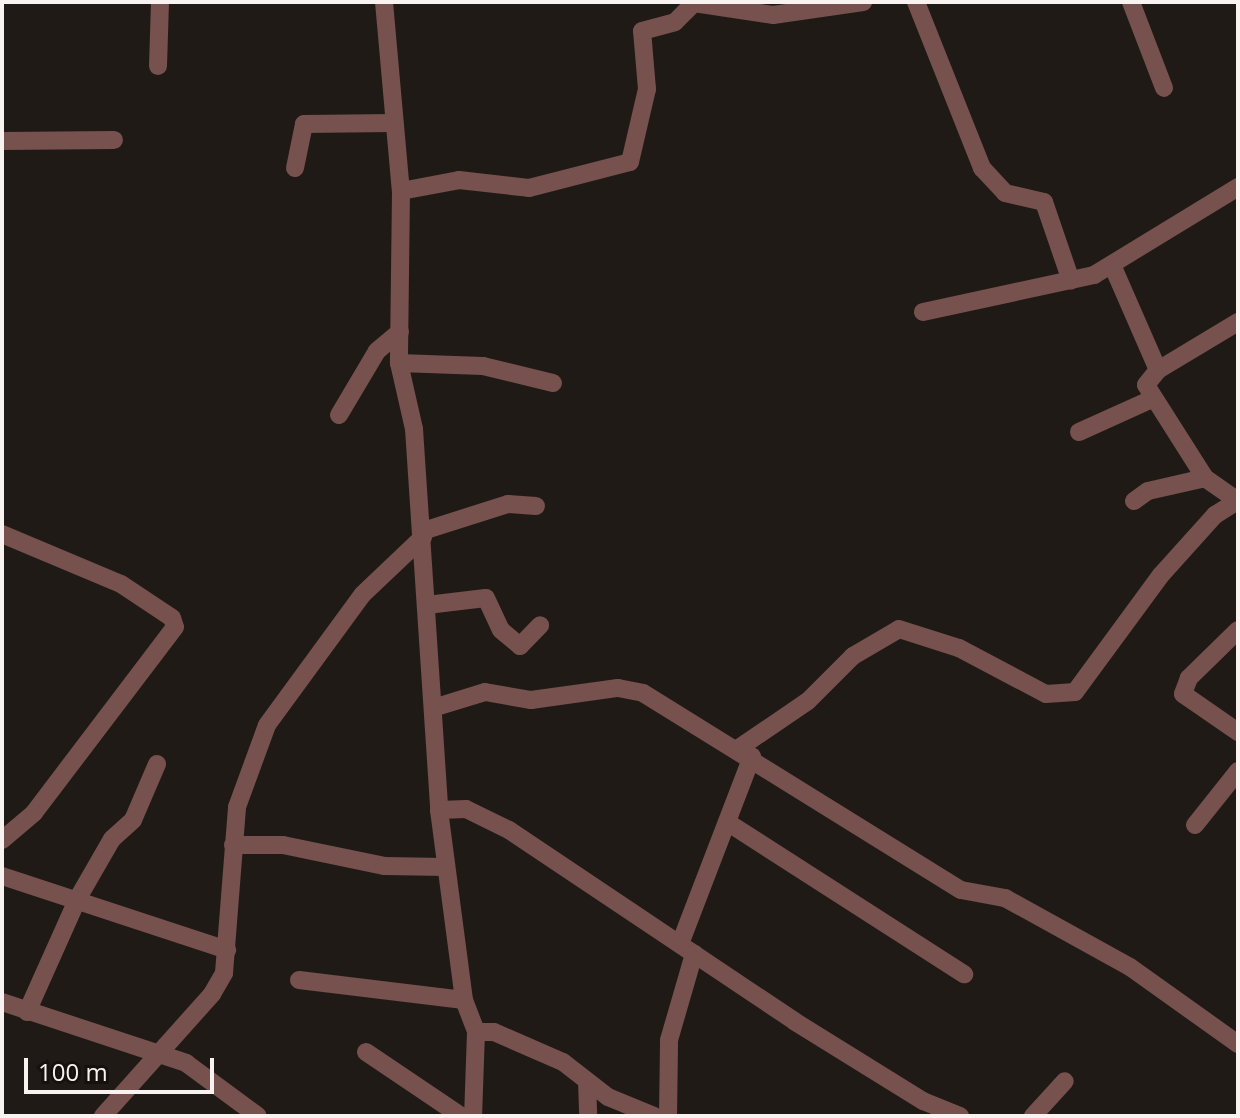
<!DOCTYPE html>
<style>
body{margin:0}
#map{position:relative;width:1240px;height:1118px;overflow:hidden;background:#201a17;font-family:"Open Sans",sans-serif}
div>[style]{position:absolute}
.minor>*{height:18px;margin:-9px;padding:0 9px;transform-origin:9px;border-radius:9px;background:#76514d}
span{translate:-50% -50%;white-space:nowrap;text-align:center;line-height:1.15;-webkit-text-stroke:6px #17110e;paint-order:stroke}
.frame{position:absolute;inset:0;border:4px solid #f8f3f1;pointer-events:none}
.scale{position:absolute;left:24px;top:1058px;width:190px;height:36px;box-sizing:border-box;border:4px solid #f8f3f1;border-top:0;padding-left:10px;font-size:24px;line-height:28px;white-space:nowrap;color:#f8f3f1;-webkit-text-stroke:6px #17110e;paint-order:stroke}
</style>
<div id="map">
<div class="minor">
<div style="left:384px;top:2px;width:190px;rotate:84.9deg"></div>
<div style="left:401px;top:191px;width:172px;rotate:90.7deg"></div>
<div style="left:399px;top:363px;width:68px;rotate:77.2deg"></div>
<div style="left:414px;top:429px;width:382px;rotate:86.2deg"></div>
<div style="left:439px;top:810px;width:192px;rotate:82.5deg"></div>
<div style="left:464px;top:1000px;width:34px;rotate:69deg"></div>
<div style="left:476px;top:1032px;width:84px;rotate:92deg"></div>
<div style="left:916px;top:2px;width:179px;rotate:68.3deg"></div>
<div style="left:982px;top:168px;width:34px;rotate:47deg"></div>
<div style="left:1005px;top:193px;width:40px;rotate:13deg"></div>
<div style="left:1044px;top:202px;width:83px;rotate:71.1deg"></div>
<div style="left:1131px;top:2px;width:92px;rotate:69deg"></div>
<div style="left:158px;top:66px;width:64px;rotate:-88.2deg"></div>
<div style="left:2px;top:141px;width:112px;rotate:-0.5deg"></div>
<div style="left:295px;top:168px;width:45px;rotate:-78.4deg"></div>
<div style="left:304px;top:124px;width:88px;rotate:-0.7deg"></div>
<div style="left:401px;top:191px;width:59px;rotate:-10.7deg"></div>
<div style="left:459px;top:180px;width:70px;rotate:6.5deg"></div>
<div style="left:529px;top:188px;width:104px;rotate:-14.4deg"></div>
<div style="left:630px;top:162px;width:75px;rotate:-76.9deg"></div>
<div style="left:647px;top:89px;width:58px;rotate:-94.9deg"></div>
<div style="left:642px;top:31px;width:34px;rotate:-15deg"></div>
<div style="left:675px;top:22px;width:27px;rotate:-45deg"></div>
<div style="left:694px;top:3px;width:80px;rotate:8.6deg"></div>
<div style="left:773px;top:15px;width:91px;rotate:-8.2deg"></div>
<div style="left:1113px;top:267px;width:112px;rotate:66.4deg"></div>
<div style="left:923px;top:312px;width:175px;rotate:-12.2deg"></div>
<div style="left:1094px;top:275px;width:169px;rotate:-31.4deg"></div>
<div style="left:1238px;top:322px;width:93px;rotate:149deg"></div>
<div style="left:1158px;top:370px;width:19px;rotate:129deg"></div>
<div style="left:1146px;top:385px;width:110px;rotate:57.6deg"></div>
<div style="left:1205px;top:478px;width:40px;rotate:34.9deg"></div>
<div style="left:399px;top:363px;width:84px;rotate:2deg"></div>
<div style="left:483px;top:366px;width:72px;rotate:13.7deg"></div>
<div style="left:339px;top:415px;width:74px;rotate:-59.3deg"></div>
<div style="left:377px;top:351px;width:30px;rotate:-40deg"></div>
<div style="left:1079px;top:432px;width:78px;rotate:-24.3deg"></div>
<div style="left:1134px;top:501px;width:17px;rotate:-36deg"></div>
<div style="left:1148px;top:491px;width:58px;rotate:-12.8deg"></div>
<div style="left:423px;top:531px;width:89px;rotate:-17.6deg"></div>
<div style="left:508px;top:504px;width:28px;rotate:4deg"></div>
<div style="left:2px;top:534px;width:129px;rotate:22.8deg"></div>
<div style="left:121px;top:584px;width:61px;rotate:33.7deg"></div>
<div style="left:172px;top:618px;width:9px;rotate:72deg"></div>
<div style="left:175px;top:627px;width:233px;rotate:127.2deg"></div>
<div style="left:34px;top:813px;width:42px;rotate:139.8deg"></div>
<div style="left:427px;top:605px;width:59px;rotate:-6.8deg"></div>
<div style="left:486px;top:598px;width:35px;rotate:65deg"></div>
<div style="left:501px;top:630px;width:25px;rotate:40deg"></div>
<div style="left:520px;top:646px;width:29px;rotate:-46deg"></div>
<div style="left:1238px;top:630px;width:69px;rotate:135.6deg"></div>
<div style="left:1189px;top:678px;width:17px;rotate:111deg"></div>
<div style="left:1183px;top:694px;width:67px;rotate:34.6deg"></div>
<div style="left:433px;top:708px;width:54px;rotate:-17.1deg"></div>
<div style="left:485px;top:692px;width:47px;rotate:9.9deg"></div>
<div style="left:531px;top:700px;width:88px;rotate:-7.9deg"></div>
<div style="left:618px;top:688px;width:25px;rotate:11deg"></div>
<div style="left:643px;top:693px;width:374px;rotate:31.8deg"></div>
<div style="left:961px;top:890px;width:45px;rotate:10.3deg"></div>
<div style="left:1005px;top:898px;width:143px;rotate:28.9deg"></div>
<div style="left:1130px;top:967px;width:133px;rotate:35.5deg"></div>
<div style="left:739px;top:748px;width:83px;rotate:-34.3deg"></div>
<div style="left:808px;top:701px;width:64px;rotate:-45deg"></div>
<div style="left:853px;top:656px;width:53px;rotate:-30.4deg"></div>
<div style="left:899px;top:629px;width:63px;rotate:17.6deg"></div>
<div style="left:959px;top:648px;width:98px;rotate:27.9deg"></div>
<div style="left:1046px;top:694px;width:29px;rotate:-4deg"></div>
<div style="left:1075px;top:692px;width:145px;rotate:-53.7deg"></div>
<div style="left:1161px;top:575px;width:81px;rotate:-48deg"></div>
<div style="left:1215px;top:515px;width:26px;rotate:-32deg"></div>
<div style="left:439px;top:810px;width:27px;rotate:-2deg"></div>
<div style="left:466px;top:809px;width:48px;rotate:26deg"></div>
<div style="left:509px;top:830px;width:343px;rotate:33.8deg"></div>
<div style="left:794px;top:1021px;width:152px;rotate:31.8deg"></div>
<div style="left:923px;top:1101px;width:40px;rotate:22deg"></div>
<div style="left:727px;top:822px;width:282px;rotate:32.7deg"></div>
<div style="left:1195px;top:825px;width:69px;rotate:-51.5deg"></div>
<div style="left:233px;top:845px;width:50px"></div>
<div style="left:283px;top:845px;width:103px;rotate:11.7deg"></div>
<div style="left:384px;top:866px;width:62px;rotate:0.9deg"></div>
<div style="left:2px;top:876px;width:237px;rotate:18.2deg"></div>
<div style="left:680px;top:944px;width:201px;rotate:-69deg"></div>
<div style="left:299px;top:980px;width:166px;rotate:6.9deg"></div>
<div style="left:2px;top:1002px;width:194px;rotate:18.3deg"></div>
<div style="left:186px;top:1063px;width:89px;rotate:36.4deg"></div>
<div style="left:27px;top:1012px;width:125px;rotate:-65.9deg"></div>
<div style="left:78px;top:898px;width:68px;rotate:-60deg"></div>
<div style="left:112px;top:839px;width:28px;rotate:-42deg"></div>
<div style="left:133px;top:820px;width:61px;rotate:-66.8deg"></div>
<div style="left:476px;top:1032px;width:18px"></div>
<div style="left:494px;top:1032px;width:75px;rotate:23.5deg"></div>
<div style="left:563px;top:1062px;width:57px;rotate:37.9deg"></div>
<div style="left:608px;top:1097px;width:50px;rotate:22.4deg"></div>
<div style="left:366px;top:1052px;width:115px;rotate:34deg"></div>
<div style="left:587px;top:1081px;width:35px;rotate:88deg"></div>
<div style="left:103px;top:1116px;width:164px;rotate:-48.2deg"></div>
<div style="left:212px;top:994px;width:24px;rotate:-60deg"></div>
<div style="left:224px;top:973px;width:167px;rotate:-85.5deg"></div>
<div style="left:237px;top:807px;width:87px;rotate:-69.9deg"></div>
<div style="left:267px;top:725px;width:162px;rotate:-53.8deg"></div>
<div style="left:363px;top:594px;width:83px;rotate:-43.5deg"></div>
<div style="left:668px;top:1116px;width:76px;rotate:-89.2deg"></div>
<div style="left:669px;top:1040px;width:90px;rotate:-73.8deg"></div>
<div style="left:1033px;top:1116px;width:47px;rotate:-47.6deg"></div>
</div>
<div class="frame"></div>
<div class="scale">100 m</div>
</div>
